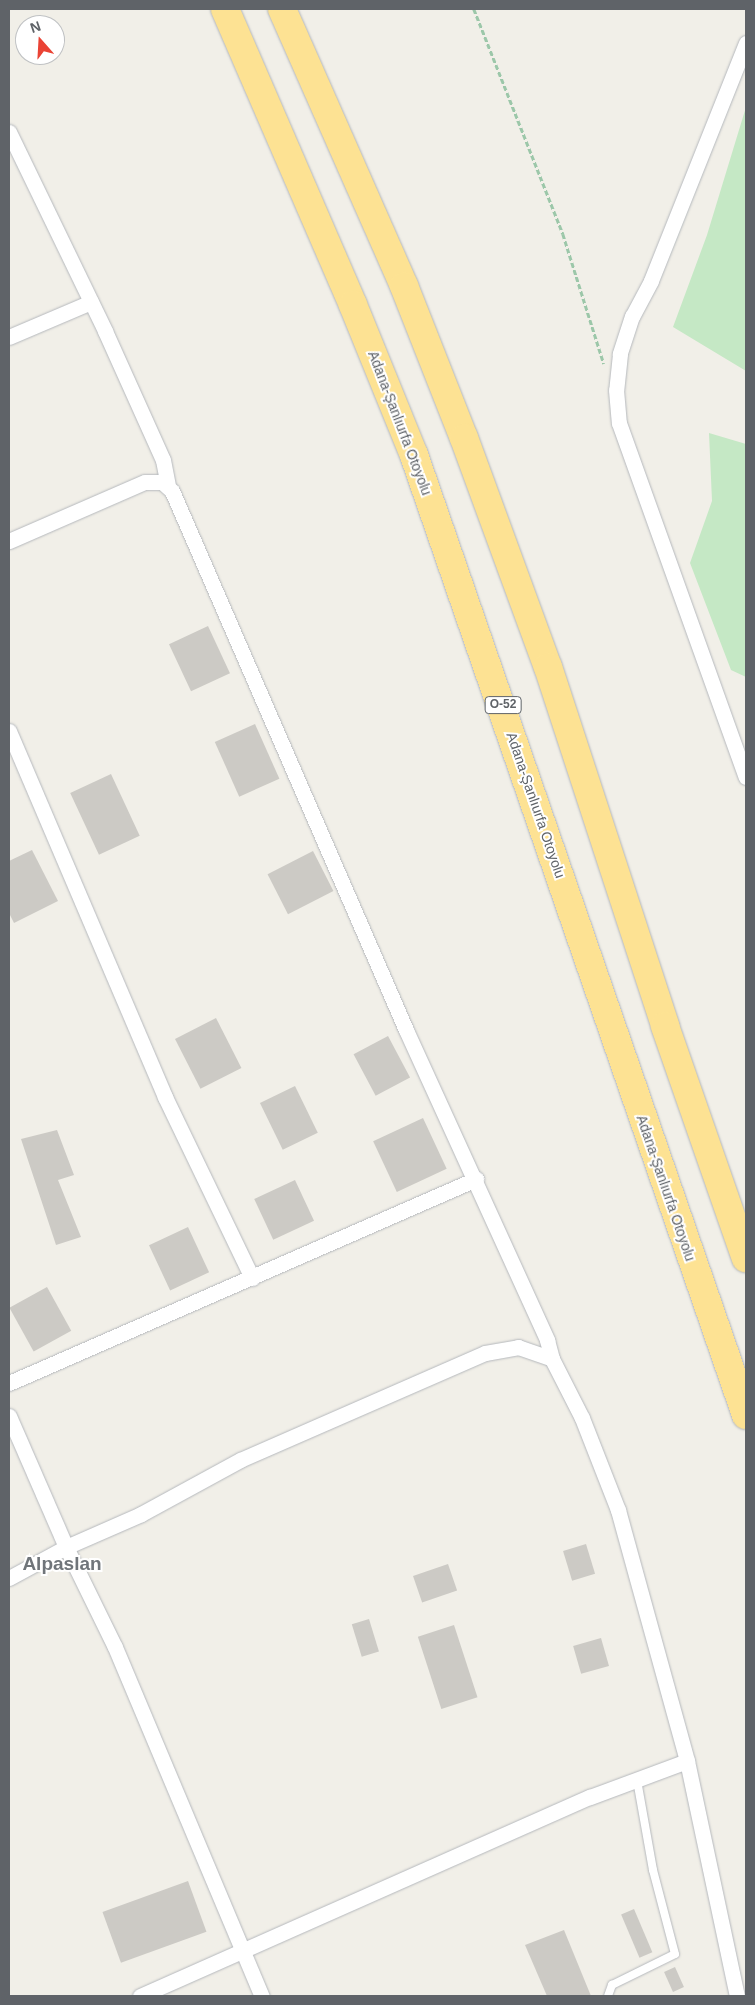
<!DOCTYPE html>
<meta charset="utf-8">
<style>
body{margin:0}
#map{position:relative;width:755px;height:2005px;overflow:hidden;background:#f1efe8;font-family:Arial,sans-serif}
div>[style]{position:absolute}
.green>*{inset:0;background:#c5e8c5}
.building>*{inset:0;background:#cccac5;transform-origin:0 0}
.path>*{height:2.5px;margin-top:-1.25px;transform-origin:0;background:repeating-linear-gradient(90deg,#9cc7a9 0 5px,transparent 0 7.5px)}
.roads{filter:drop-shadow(0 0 1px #b5b8bc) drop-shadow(0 0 1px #b5b8bc)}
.service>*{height:8px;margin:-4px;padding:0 4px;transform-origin:4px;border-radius:4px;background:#fff}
.minor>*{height:15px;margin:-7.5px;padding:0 7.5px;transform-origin:7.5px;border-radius:7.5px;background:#fff}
.motorway>*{height:28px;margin:-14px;padding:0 14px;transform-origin:14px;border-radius:14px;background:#fde293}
span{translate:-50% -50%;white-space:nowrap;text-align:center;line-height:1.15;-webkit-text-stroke:4px #fff;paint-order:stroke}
.shield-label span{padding:1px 4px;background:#fff;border:1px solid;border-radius:4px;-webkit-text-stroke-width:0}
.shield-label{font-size:12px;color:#5f6368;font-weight:700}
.street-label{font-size:14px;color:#5f6368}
.district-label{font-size:19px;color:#70757a;font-weight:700}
.frame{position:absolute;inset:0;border:10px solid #5f6368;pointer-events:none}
.north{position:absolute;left:15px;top:15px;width:50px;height:50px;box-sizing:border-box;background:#fff;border:1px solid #bfc1c3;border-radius:50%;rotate:341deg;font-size:14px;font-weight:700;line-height:20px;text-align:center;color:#5f6368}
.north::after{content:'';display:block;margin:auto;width:18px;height:22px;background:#ea4335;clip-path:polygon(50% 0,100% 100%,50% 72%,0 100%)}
</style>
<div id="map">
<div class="green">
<div style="clip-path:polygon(746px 107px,746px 371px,673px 327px,707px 235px)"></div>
<div style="clip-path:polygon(709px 433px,746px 444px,746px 677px,731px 670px,690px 563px,712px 501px)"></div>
</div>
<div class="building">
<div style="left:208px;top:626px;width:52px;height:43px;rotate:65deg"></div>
<div style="left:255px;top:724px;width:60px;height:44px;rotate:66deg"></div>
<div style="left:111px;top:774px;width:68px;height:45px;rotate:65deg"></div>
<div style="clip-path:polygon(32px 850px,58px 901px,14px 923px,9px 913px,9px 861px)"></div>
<div style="left:313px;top:851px;width:45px;height:51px;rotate:63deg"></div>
<div style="left:216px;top:1018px;width:56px;height:46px;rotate:63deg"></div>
<div style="left:388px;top:1036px;width:47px;height:39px;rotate:62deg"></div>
<div style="left:295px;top:1086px;width:52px;height:39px;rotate:64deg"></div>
<div style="left:423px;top:1118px;width:56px;height:55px;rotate:65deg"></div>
<div style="clip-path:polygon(57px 1130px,74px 1175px,58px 1180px,81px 1237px,56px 1245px,21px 1139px)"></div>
<div style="left:295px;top:1180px;width:45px;height:45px;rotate:65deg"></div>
<div style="left:188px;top:1227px;width:50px;height:43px;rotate:65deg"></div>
<div style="left:47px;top:1287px;width:50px;height:43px;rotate:61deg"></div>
<div style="left:586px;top:1544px;width:31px;height:24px;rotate:73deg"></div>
<div style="left:448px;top:1564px;width:28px;height:37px;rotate:71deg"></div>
<div style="left:369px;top:1619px;width:34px;height:18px;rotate:73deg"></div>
<div style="left:454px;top:1625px;width:76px;height:38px;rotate:72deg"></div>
<div style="left:601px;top:1638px;width:29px;height:29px;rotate:74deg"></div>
<div style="left:188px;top:1881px;width:54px;height:91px;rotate:70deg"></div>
<div style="left:634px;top:1909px;width:47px;height:14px;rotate:67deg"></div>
<div style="clip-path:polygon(564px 1930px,591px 1996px,547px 1996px,525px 1945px)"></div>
<div style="left:675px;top:1967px;width:22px;height:12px;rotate:66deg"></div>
</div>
<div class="path">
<div style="left:474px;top:9px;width:242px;rotate:68.4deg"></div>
<div style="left:563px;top:234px;width:136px;rotate:72.5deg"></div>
</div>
<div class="roads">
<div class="service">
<div style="left:608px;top:1996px;width:12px;rotate:-70deg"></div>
<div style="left:612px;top:1985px;width:70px;rotate:-26.2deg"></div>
<div style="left:675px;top:1954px;width:87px;rotate:-104.7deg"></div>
<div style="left:653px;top:1870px;width:91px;rotate:-100.1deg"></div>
</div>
<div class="minor">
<div style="left:746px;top:43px;width:256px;rotate:111.8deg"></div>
<div style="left:651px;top:281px;width:40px;rotate:118deg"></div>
<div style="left:632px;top:316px;width:40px;rotate:108deg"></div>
<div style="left:620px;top:354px;width:36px;rotate:96deg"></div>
<div style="left:616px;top:390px;width:33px;rotate:85deg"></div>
<div style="left:619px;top:423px;width:376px;rotate:70.3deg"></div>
<div style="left:9px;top:132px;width:221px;rotate:64.2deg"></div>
<div style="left:105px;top:331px;width:141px;rotate:65.8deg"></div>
<div style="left:163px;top:460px;width:26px;rotate:79deg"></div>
<div style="left:9px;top:337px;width:89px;rotate:-23.1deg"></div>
<div style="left:9px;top:541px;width:148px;rotate:-23.5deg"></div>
<div style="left:145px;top:482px;width:17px"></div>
<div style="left:162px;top:482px;width:13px;rotate:42deg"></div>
<div style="left:172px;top:491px;width:588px;rotate:66.53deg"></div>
<div style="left:406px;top:1030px;width:341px;rotate:65.5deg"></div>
<div style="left:547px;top:1340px;width:20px;rotate:75deg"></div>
<div style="left:9px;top:731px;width:398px;rotate:66.9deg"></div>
<div style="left:165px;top:1097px;width:201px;rotate:64.3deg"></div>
<div style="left:9px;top:1383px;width:510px;rotate:-23.6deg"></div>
<div style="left:9px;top:1416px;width:143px;rotate:66.5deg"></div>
<div style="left:66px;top:1547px;width:111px;rotate:63.9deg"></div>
<div style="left:115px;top:1647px;width:379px;rotate:67.2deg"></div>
<div style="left:9px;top:1578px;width:65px;rotate:-28.5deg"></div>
<div style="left:66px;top:1547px;width:82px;rotate:-23.7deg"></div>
<div style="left:141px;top:1514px;width:113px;rotate:-28.6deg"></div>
<div style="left:240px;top:1460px;width:267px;rotate:-23.6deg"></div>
<div style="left:485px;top:1353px;width:34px;rotate:-10deg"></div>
<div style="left:518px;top:1347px;width:36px;rotate:19deg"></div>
<div style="left:552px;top:1359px;width:66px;rotate:63deg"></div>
<div style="left:582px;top:1418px;width:99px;rotate:68.6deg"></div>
<div style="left:618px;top:1510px;width:260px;rotate:74.6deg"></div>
<div style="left:687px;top:1761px;width:240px;rotate:78deg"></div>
<div style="left:140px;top:1996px;width:492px;rotate:-23.9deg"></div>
<div style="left:590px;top:1797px;width:103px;rotate:-20.4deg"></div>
</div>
<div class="motorway">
<div style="left:225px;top:9px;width:322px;rotate:66.6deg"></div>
<div style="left:353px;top:305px;width:162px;rotate:67.9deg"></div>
<div style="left:414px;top:455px;width:1016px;rotate:70.92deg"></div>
<div style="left:282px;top:9px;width:303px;rotate:66.2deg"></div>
<div style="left:404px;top:286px;width:163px;rotate:68.5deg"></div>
<div style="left:464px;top:438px;width:244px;rotate:69.9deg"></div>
<div style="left:548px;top:667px;width:378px;rotate:71.9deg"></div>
<div style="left:665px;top:1026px;width:246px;rotate:70.8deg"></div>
</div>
</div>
<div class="shield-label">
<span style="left:503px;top:705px">O-52</span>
</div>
<div class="street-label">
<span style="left:400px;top:423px;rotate:69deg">Adana-Şanlıurfa Otoyolu</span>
<span style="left:536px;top:805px;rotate:71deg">Adana-Şanlıurfa Otoyolu</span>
<span style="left:666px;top:1188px;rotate:71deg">Adana-Şanlıurfa Otoyolu</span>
</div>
<div class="district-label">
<span style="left:62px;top:1564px">Alpaslan</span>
</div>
<div class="frame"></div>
<div class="north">N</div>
</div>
